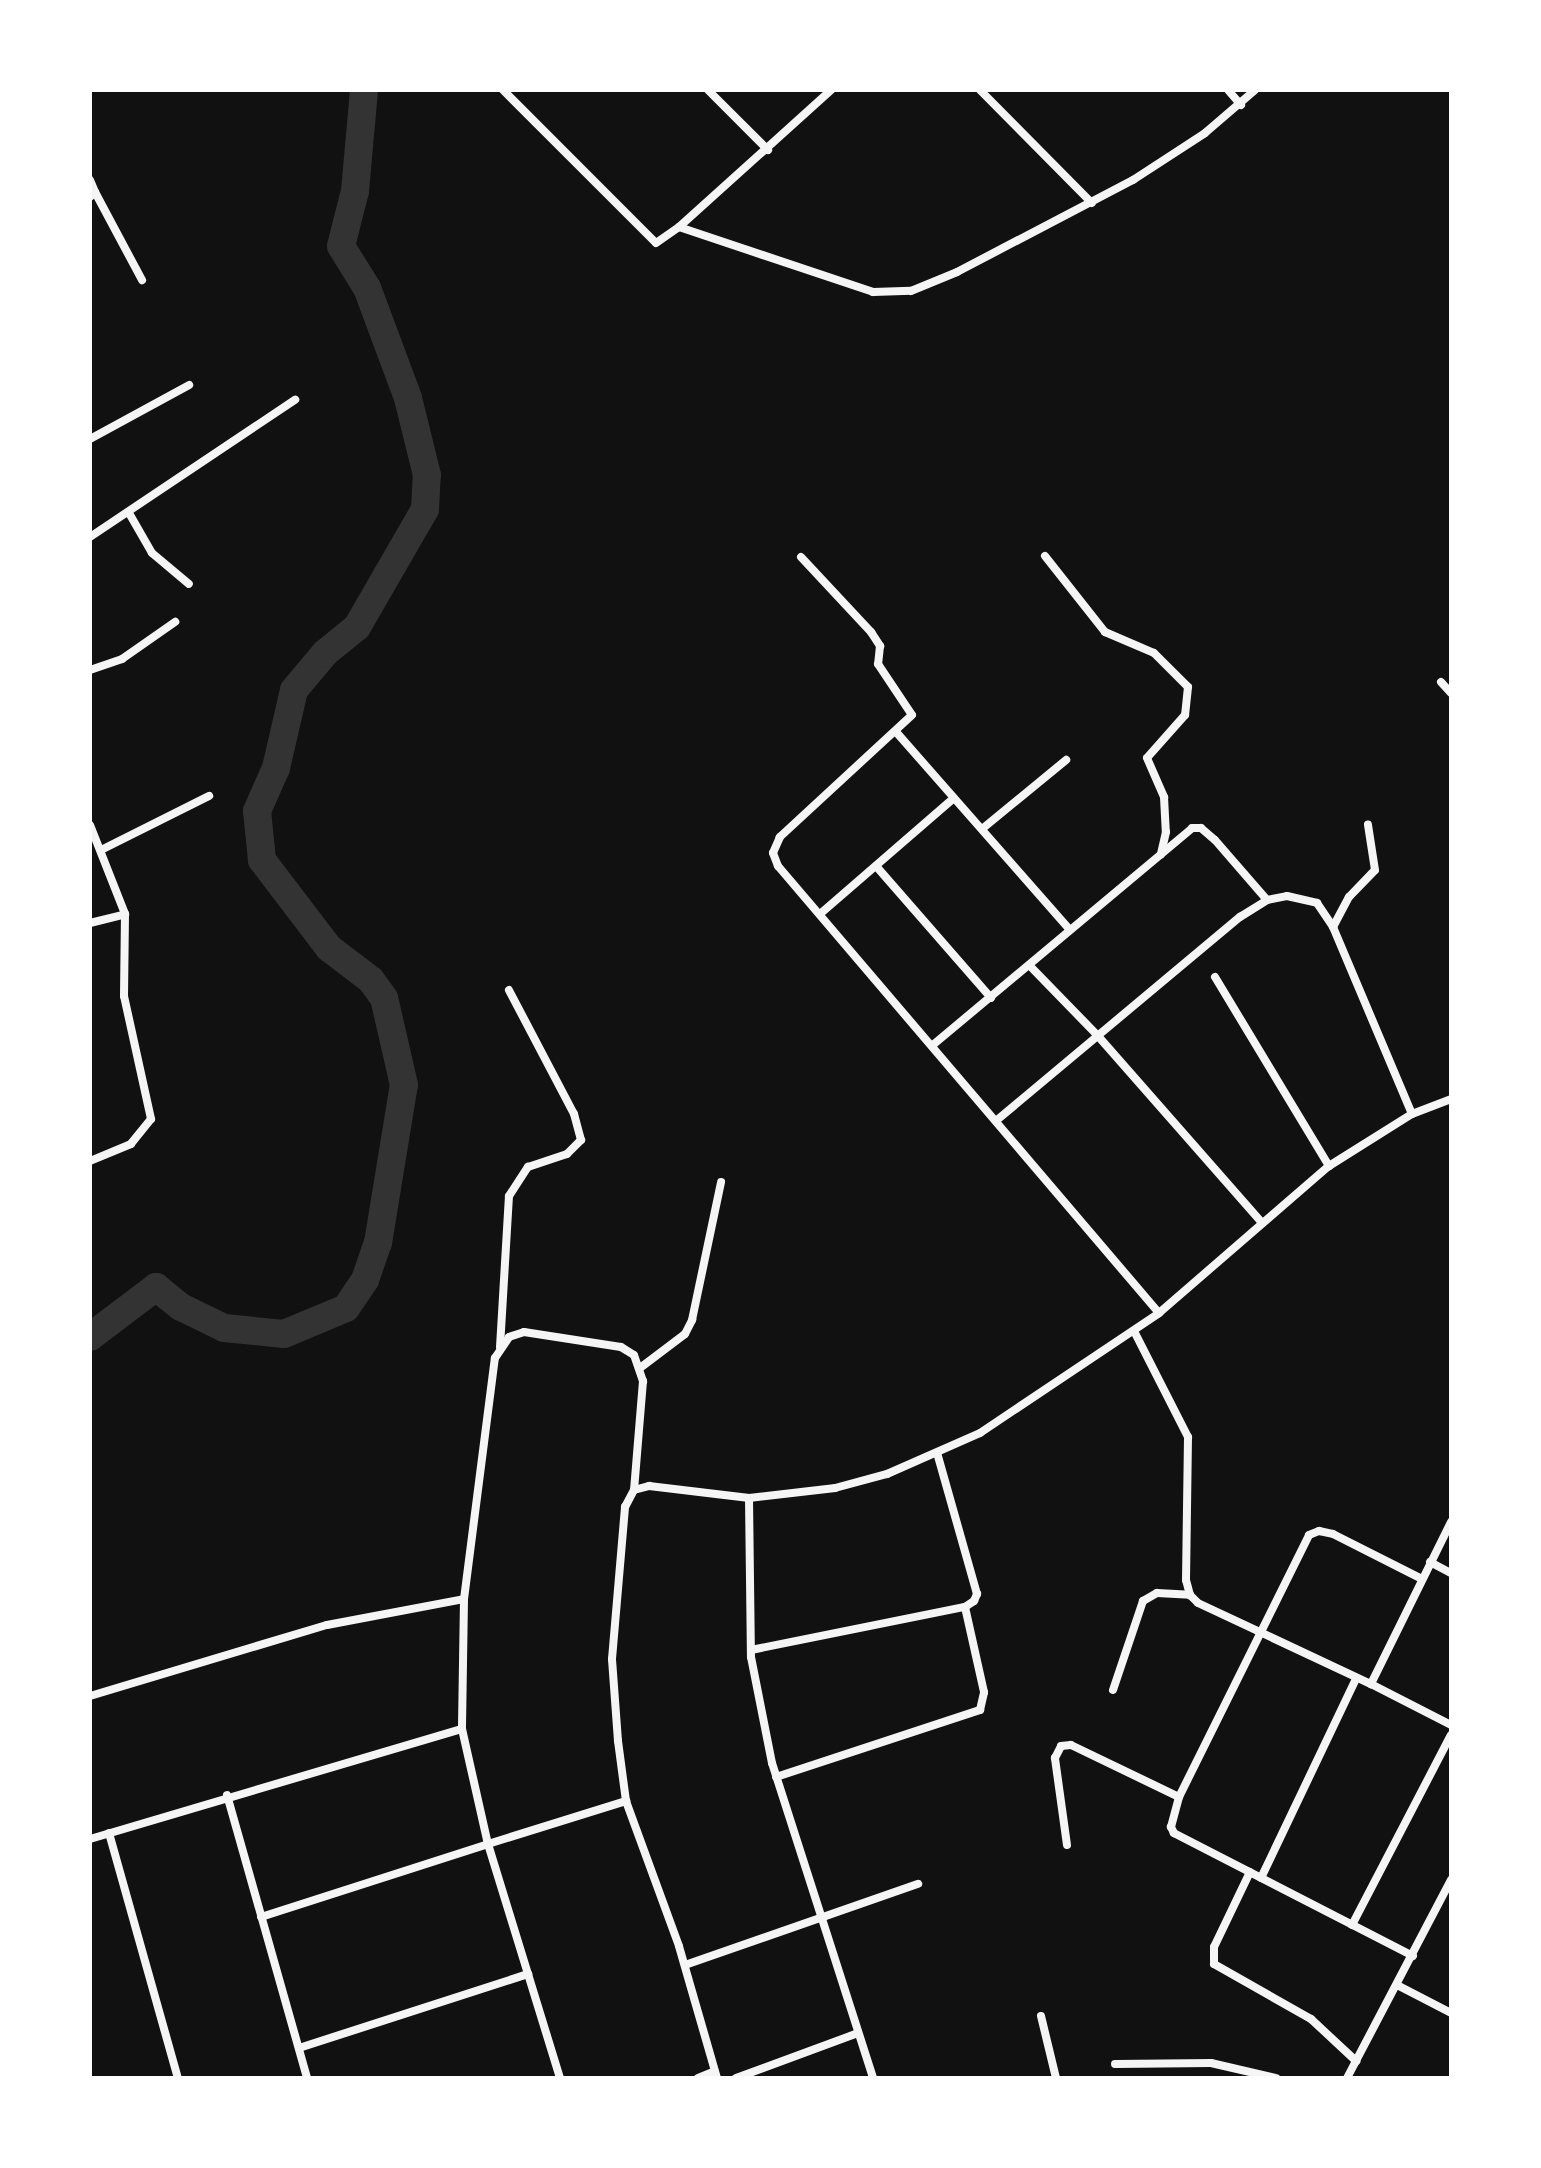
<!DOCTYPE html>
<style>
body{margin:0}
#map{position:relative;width:1541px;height:2168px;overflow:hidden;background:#111;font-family:Signika,sans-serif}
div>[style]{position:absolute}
.river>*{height:28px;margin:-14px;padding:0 14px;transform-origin:14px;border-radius:14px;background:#333}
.minor>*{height:8px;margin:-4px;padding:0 4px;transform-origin:4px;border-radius:4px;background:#f5f5f5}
span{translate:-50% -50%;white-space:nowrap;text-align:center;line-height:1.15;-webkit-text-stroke:8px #fff;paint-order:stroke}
.frame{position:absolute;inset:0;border:92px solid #fff;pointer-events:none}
</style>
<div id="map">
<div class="river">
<div style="left:90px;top:1337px;width:83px;rotate:-37.1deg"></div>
<div style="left:156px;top:1287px;width:32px;rotate:39deg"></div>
<div style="left:181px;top:1307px;width:48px;rotate:26deg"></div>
<div style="left:224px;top:1328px;width:60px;rotate:5.7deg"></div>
<div style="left:284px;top:1334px;width:67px;rotate:-22.8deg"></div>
<div style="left:346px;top:1308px;width:34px;rotate:-56deg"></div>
<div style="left:365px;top:1280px;width:39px;rotate:-71deg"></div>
<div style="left:378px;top:1243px;width:160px;rotate:-80.7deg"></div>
<div style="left:404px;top:1085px;width:89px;rotate:-102.9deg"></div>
<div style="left:384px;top:998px;width:22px;rotate:-126deg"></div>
<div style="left:371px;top:980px;width:53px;rotate:-142.7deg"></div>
<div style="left:329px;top:948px;width:111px;rotate:-127.3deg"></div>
<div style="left:262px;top:860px;width:49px;rotate:-95.8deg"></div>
<div style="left:257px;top:811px;width:47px;rotate:-66.2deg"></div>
<div style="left:276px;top:768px;width:80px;rotate:-77deg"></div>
<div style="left:294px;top:690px;width:48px;rotate:-50deg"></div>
<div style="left:325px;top:653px;width:41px;rotate:-39.1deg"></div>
<div style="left:357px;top:627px;width:136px;rotate:-60deg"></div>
<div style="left:425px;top:509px;width:34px;rotate:-87deg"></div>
<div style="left:427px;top:475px;width:79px;rotate:-103.9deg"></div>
<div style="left:408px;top:398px;width:117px;rotate:-110.4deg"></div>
<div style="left:367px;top:288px;width:49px;rotate:-121.8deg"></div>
<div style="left:341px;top:246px;width:57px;rotate:-75.7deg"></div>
<div style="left:355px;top:191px;width:101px;rotate:-84.9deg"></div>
</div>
<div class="minor">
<div style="left:503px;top:90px;width:216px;rotate:45deg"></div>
<div style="left:656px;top:243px;width:28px;rotate:-35deg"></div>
<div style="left:679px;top:227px;width:205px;rotate:-42deg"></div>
<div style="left:708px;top:90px;width:85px;rotate:45deg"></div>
<div style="left:980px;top:90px;width:159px;rotate:45.3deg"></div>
<div style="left:1228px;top:90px;width:20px;rotate:49deg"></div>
<div style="left:90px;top:180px;width:13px;rotate:67deg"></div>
<div style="left:95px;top:192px;width:7px;rotate:135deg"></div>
<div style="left:95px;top:192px;width:100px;rotate:61.9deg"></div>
<div style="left:679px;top:227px;width:205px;rotate:18.5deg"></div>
<div style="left:873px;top:292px;width:38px;rotate:-2deg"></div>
<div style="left:911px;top:291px;width:50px;rotate:-22.4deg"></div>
<div style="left:957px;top:272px;width:199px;rotate:-27.6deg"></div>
<div style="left:1133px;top:180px;width:86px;rotate:-33.1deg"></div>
<div style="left:1205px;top:133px;width:66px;rotate:-40.7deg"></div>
<div style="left:90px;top:439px;width:113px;rotate:-28.6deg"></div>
<div style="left:129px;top:513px;width:46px;rotate:60.1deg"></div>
<div style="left:152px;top:553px;width:48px;rotate:40deg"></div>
<div style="left:90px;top:537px;width:247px;rotate:-33.8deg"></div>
<div style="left:1045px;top:556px;width:97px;rotate:51.7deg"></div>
<div style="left:1105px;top:632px;width:53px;rotate:23.2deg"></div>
<div style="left:1154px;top:653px;width:48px;rotate:45deg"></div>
<div style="left:1188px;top:687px;width:28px;rotate:96deg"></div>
<div style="left:1185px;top:715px;width:57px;rotate:131.5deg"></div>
<div style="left:1147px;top:758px;width:43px;rotate:66.4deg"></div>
<div style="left:1164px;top:797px;width:35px;rotate:87deg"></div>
<div style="left:1166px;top:832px;width:23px;rotate:103deg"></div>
<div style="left:801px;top:557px;width:103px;rotate:47deg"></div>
<div style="left:871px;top:632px;width:17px;rotate:57deg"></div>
<div style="left:880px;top:646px;width:18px;rotate:96deg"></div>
<div style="left:878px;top:664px;width:61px;rotate:56.3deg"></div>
<div style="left:912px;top:715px;width:180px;rotate:137.3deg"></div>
<div style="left:780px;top:837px;width:17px;rotate:114deg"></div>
<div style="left:773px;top:853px;width:14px;rotate:69deg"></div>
<div style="left:778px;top:866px;width:587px;rotate:49.56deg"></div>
<div style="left:90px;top:670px;width:34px;rotate:-19deg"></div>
<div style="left:122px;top:659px;width:65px;rotate:-34.9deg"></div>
<div style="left:1441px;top:682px;width:15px;rotate:48deg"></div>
<div style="left:897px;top:733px;width:262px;rotate:48.7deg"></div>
<div style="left:90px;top:825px;width:96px;rotate:68.5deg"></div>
<div style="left:125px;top:914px;width:82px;rotate:90.7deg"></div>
<div style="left:124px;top:996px;width:126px;rotate:77.6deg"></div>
<div style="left:151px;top:1119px;width:32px;rotate:129deg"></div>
<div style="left:131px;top:1144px;width:44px;rotate:157.5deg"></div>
<div style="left:982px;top:829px;width:109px;rotate:-39.4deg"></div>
<div style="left:101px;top:850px;width:121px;rotate:-26.6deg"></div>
<div style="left:876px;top:866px;width:175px;rotate:48.9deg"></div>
<div style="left:820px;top:914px;width:177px;rotate:-40.9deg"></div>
<div style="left:90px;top:923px;width:36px;rotate:-14deg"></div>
<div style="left:1333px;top:927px;width:34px;rotate:-62deg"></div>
<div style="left:1349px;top:897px;width:37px;rotate:-46deg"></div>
<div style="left:1375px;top:870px;width:46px;rotate:-98.8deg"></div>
<div style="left:1030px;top:966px;width:98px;rotate:45.8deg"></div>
<div style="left:1098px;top:1036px;width:249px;rotate:48.7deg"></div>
<div style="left:1215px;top:977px;width:221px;rotate:58.9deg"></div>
<div style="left:934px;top:1044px;width:336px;rotate:-39.9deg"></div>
<div style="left:1192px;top:828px;width:9px"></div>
<div style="left:1201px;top:828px;width:18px;rotate:41deg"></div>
<div style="left:1215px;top:840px;width:79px;rotate:49.1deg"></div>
<div style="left:997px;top:1120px;width:317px;rotate:-39.9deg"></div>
<div style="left:1240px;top:917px;width:32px;rotate:-32deg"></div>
<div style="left:1267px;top:900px;width:20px;rotate:-11deg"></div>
<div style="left:1287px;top:896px;width:31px;rotate:13deg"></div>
<div style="left:1317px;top:903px;width:29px;rotate:56deg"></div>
<div style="left:1333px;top:927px;width:203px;rotate:67.1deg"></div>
<div style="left:1134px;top:1331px;width:119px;rotate:63deg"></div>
<div style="left:1188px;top:1437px;width:143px;rotate:90.8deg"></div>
<div style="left:1186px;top:1580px;width:16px;rotate:75deg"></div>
<div style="left:1190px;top:1595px;width:11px;rotate:45deg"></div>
<div style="left:1198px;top:1603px;width:191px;rotate:25.1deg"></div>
<div style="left:500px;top:1347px;width:151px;rotate:-86.6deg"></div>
<div style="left:509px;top:1196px;width:35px;rotate:-57deg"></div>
<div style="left:528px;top:1167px;width:41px;rotate:-18.4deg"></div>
<div style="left:567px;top:1154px;width:20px;rotate:-45deg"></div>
<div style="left:581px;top:1140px;width:27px;rotate:-105deg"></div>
<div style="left:574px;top:1114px;width:140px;rotate:-117.7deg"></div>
<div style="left:640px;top:1368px;width:56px;rotate:-37.1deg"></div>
<div style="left:685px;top:1334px;width:16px;rotate:-63deg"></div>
<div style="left:692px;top:1320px;width:141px;rotate:-78.1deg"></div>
<div style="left:749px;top:1498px;width:159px;rotate:89.3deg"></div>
<div style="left:751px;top:1657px;width:108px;rotate:78.8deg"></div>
<div style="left:772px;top:1763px;width:331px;rotate:72.2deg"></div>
<div style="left:1451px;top:1522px;width:181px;rotate:116.3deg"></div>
<div style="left:1371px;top:1684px;width:90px;rotate:27.1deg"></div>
<div style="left:1430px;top:1562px;width:24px;rotate:28deg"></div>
<div style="left:464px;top:1599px;width:243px;rotate:-82.7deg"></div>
<div style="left:495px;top:1358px;width:25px;rotate:-56deg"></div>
<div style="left:509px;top:1337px;width:16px;rotate:-18deg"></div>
<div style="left:524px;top:1332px;width:98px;rotate:8.8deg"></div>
<div style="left:621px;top:1347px;width:15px;rotate:32deg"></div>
<div style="left:634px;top:1355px;width:28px;rotate:71deg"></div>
<div style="left:643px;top:1381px;width:109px;rotate:94.7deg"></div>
<div style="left:751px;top:1650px;width:218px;rotate:-11.4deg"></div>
<div style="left:965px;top:1607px;width:11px;rotate:-34deg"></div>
<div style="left:974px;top:1601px;width:8px;rotate:-67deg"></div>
<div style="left:977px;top:1594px;width:147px;rotate:-105.8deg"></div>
<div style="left:1113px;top:1690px;width:94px;rotate:-71.4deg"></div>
<div style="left:1143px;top:1601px;width:16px;rotate:-30deg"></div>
<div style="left:1157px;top:1593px;width:33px;rotate:3deg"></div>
<div style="left:90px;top:1696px;width:247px;rotate:-16.7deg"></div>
<div style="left:327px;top:1625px;width:139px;rotate:-10.7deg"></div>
<div style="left:464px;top:1599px;width:130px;rotate:90.9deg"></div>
<div style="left:462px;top:1729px;width:118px;rotate:77.3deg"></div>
<div style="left:488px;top:1844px;width:145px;rotate:-17.3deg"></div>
<div style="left:776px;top:1777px;width:215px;rotate:-18.2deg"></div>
<div style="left:980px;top:1710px;width:18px;rotate:-77deg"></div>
<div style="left:984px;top:1692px;width:87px;rotate:-102.6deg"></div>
<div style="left:227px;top:1795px;width:294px;rotate:74.2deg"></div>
<div style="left:109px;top:1833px;width:255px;rotate:74.3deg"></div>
<div style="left:90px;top:1839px;width:388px;rotate:-16.5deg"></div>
<div style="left:1067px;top:1845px;width:88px;rotate:-97.9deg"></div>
<div style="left:1055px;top:1758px;width:13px;rotate:-63deg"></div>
<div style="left:1061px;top:1746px;width:10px;rotate:-6deg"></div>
<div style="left:1071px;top:1745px;width:120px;rotate:25.7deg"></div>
<div style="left:1250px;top:1872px;width:83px;rotate:115.6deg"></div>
<div style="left:1214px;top:1947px;width:17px;rotate:90deg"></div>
<div style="left:1214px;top:1964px;width:112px;rotate:29.6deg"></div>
<div style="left:1311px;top:2019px;width:62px;rotate:43deg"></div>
<div style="left:1261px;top:1878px;width:221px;rotate:-64.5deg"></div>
<div style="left:261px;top:1917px;width:238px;rotate:-17.8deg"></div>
<div style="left:488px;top:1844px;width:245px;rotate:72.9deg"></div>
<div style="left:1352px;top:1925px;width:214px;rotate:-62.5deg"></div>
<div style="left:1413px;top:1956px;width:269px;rotate:-152.8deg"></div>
<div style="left:1174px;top:1833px;width:7px;rotate:-117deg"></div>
<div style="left:1171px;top:1827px;width:31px;rotate:-75deg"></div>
<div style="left:1179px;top:1797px;width:292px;rotate:-63.6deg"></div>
<div style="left:1309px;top:1535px;width:11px;rotate:-22deg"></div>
<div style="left:1319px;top:1531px;width:14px;rotate:12deg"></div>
<div style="left:1333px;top:1534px;width:100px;rotate:26.8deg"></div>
<div style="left:685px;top:1965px;width:247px;rotate:-19.2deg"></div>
<div style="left:1397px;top:1985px;width:61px;rotate:27.4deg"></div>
<div style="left:1041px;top:2016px;width:64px;rotate:76.4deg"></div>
<div style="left:299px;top:2048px;width:241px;rotate:-17.9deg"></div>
<div style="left:1115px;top:2064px;width:96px;rotate:-0.6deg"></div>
<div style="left:1211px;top:2063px;width:67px;rotate:13deg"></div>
<div style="left:698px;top:2078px;width:18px;rotate:-22deg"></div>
<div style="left:717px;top:2078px;width:137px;rotate:-106.1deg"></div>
<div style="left:679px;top:1946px;width:154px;rotate:-110.1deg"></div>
<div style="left:626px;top:1801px;width:61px;rotate:-97.6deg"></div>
<div style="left:618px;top:1741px;width:82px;rotate:-94.2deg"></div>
<div style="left:612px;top:1659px;width:153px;rotate:-85.1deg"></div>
<div style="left:625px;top:1507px;width:19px;rotate:-62deg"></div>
<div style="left:634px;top:1490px;width:16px;rotate:-15deg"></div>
<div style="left:649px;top:1486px;width:101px;rotate:6.8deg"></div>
<div style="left:749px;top:1498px;width:87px;rotate:-6.6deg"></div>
<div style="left:835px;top:1488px;width:54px;rotate:-15.1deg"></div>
<div style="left:887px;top:1474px;width:102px;rotate:-23.8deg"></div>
<div style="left:980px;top:1433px;width:216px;rotate:-33.8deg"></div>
<div style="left:1159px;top:1313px;width:225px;rotate:-40.9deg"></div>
<div style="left:1329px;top:1166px;width:98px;rotate:-32.1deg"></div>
<div style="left:1412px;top:1114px;width:42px;rotate:-21deg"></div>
<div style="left:736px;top:2078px;width:130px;rotate:-20.2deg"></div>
<div style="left:1347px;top:2078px;width:224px;rotate:-62.3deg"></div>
</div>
<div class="frame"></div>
</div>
